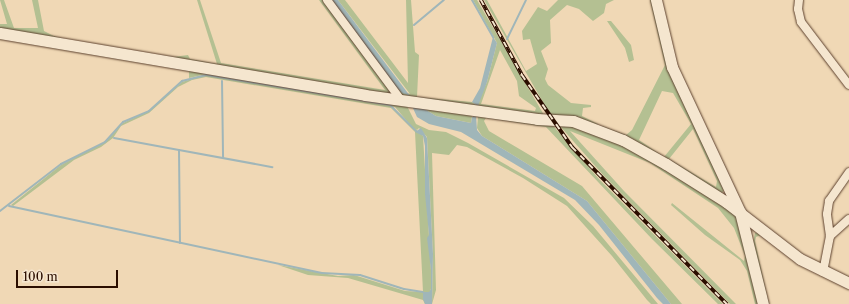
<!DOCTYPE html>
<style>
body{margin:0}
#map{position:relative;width:849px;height:304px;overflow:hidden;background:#f0d8b5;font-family:"Libre Caslon Text",serif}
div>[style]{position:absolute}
.green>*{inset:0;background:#b4c092}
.water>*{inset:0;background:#a0b6b9}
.stream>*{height:2px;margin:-1px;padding:0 1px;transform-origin:1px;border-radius:1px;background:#a0b6b9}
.roads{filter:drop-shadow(0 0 1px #5c402d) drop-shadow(0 0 1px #5c402d)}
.street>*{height:8px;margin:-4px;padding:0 4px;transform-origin:4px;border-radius:4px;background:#f5e6cf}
.secondary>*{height:11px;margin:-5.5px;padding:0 5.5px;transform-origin:5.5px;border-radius:5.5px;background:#f5e6cf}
.rail>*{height:3.5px;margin-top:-1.75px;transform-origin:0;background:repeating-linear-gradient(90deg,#f5e6cf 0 6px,#2b0e00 0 12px);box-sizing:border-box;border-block:1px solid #2b0e00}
span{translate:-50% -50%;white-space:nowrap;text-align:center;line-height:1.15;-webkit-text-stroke:3px #f5e6cf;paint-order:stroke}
.scale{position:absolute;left:16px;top:270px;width:102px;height:18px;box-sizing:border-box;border:2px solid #2b0e00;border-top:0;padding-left:5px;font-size:12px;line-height:14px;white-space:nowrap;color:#2b0e00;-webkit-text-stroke:3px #f5e6cf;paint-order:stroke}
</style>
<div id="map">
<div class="green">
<div style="clip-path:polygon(0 0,4px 0,14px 28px,38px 28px,32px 0,38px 0,44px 31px,54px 36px,75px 42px,173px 57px,188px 55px,190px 59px,217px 64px,197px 0,200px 0,221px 63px,385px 90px,319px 0,325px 0,395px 96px,0 31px,0 24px,7px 24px)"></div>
<div style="clip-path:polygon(evenodd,338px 0,345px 0,408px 83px,406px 0,411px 0,415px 52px,419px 55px,417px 97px,472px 102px,476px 105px,487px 82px,497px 43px,473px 0,477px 0,544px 115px,402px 97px,389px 79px,399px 90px,410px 94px,338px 0,500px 50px,517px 81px,519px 96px,536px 108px,535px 111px,481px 104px,500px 50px)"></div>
<div style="clip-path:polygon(484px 0,487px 0,526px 71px,537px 64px,530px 39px,523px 40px,522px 31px,538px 7px,547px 11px,558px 0,614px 0,606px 4px,604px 13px,593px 21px,579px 9px,567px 5px,550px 20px,551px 43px,541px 51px,548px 69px,545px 79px,548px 85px,571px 103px,591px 105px,591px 107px,583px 108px,582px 116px,598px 124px,597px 127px,551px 116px)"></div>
<div style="clip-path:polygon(evenodd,650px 0,653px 0,661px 40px,724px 190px,721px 194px,601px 129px,602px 126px,626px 135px,632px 130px,665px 65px,650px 0,662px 91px,673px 93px,691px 124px,664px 157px,639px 140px,662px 91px,650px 0,693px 129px,717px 181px,716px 187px,669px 159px,693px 129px)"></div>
<div style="clip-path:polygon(607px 21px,611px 21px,631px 45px,634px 60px,629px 62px,625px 48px)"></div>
<div style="clip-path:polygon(0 36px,407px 106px,416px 124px,429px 130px,446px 132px,468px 143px,564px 198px,593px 226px,658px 304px,651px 304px,647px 300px,612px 256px,567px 206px,523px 178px,467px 147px,457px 145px,449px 155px,432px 153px,436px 290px,432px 304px,433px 254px,427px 137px,419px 128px,417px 130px,412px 127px,395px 107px,206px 74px,189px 78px,189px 71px,0 39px)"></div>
<div style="clip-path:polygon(206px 75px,390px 106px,423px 136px,431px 270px,431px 289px,425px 304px,423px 300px,348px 278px,308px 275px,278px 265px,338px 276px,354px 275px,405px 291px,423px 292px,415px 132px,391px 108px,206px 77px,192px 80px,178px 87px,149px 113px,121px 126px,113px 138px,101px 147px,74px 160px,13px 206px,11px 205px,61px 165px,105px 142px,123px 123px,149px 111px,182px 82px)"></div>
<div style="clip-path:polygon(418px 105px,550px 122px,599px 179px,723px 304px,718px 304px,652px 239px,546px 127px,486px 118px,484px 121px,489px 131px,582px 186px,682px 304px,671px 304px,587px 201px,482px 136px,477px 128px,478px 117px,472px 116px,471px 123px,436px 116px)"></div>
<div style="clip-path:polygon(560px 120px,625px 143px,736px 214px,760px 304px,755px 304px,747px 271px,740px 260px,705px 235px,671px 205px,672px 203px,744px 261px,745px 256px,734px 228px,718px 208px,650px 163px,570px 131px,624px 191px,736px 304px,730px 304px,604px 176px,559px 125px)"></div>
<div style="clip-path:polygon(759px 232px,849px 286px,849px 289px,795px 261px,761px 235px,756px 237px,755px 241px,769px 304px,767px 304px,753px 243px,755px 233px)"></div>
</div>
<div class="water">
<div style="clip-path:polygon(332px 0,338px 0,410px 96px,402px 93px,389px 79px)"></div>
<div style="clip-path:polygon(493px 37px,497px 43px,487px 82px,478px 106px,476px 105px,472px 102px,480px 88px)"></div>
<div style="clip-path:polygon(418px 105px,436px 116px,471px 123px,472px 117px,476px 115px,477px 130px,482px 136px,587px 201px,671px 304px,663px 304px,657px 298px,599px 225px,575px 200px,461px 132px,429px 124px,417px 117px,412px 106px)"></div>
<div style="clip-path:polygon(421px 128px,427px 138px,433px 254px,432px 304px,425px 304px,423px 299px,423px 292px,429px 292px,431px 289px,431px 270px,427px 238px,429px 235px,425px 194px,425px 146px,423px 136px,415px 132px)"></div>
</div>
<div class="stream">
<div style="left:472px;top:0;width:43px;rotate:60.4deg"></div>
<div style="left:414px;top:25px;width:39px;rotate:-40deg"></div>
<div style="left:507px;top:39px;width:43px;rotate:-64deg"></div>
<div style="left:222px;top:81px;width:76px;rotate:89.2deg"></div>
<div style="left:114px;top:138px;width:66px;rotate:10.5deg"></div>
<div style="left:179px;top:150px;width:93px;rotate:89.4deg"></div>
<div style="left:179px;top:150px;width:95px;rotate:10.4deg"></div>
<div style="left:9px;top:206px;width:320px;rotate:12.1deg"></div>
<div style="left:322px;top:273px;width:38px;rotate:3deg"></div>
<div style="left:360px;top:275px;width:46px;rotate:17.7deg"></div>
<div style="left:404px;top:289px;width:19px;rotate:9deg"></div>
<div style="left:0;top:211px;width:77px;rotate:-37.6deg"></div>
<div style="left:61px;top:164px;width:49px;rotate:-26.6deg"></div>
<div style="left:105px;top:142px;width:27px;rotate:-48deg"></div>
<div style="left:123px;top:122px;width:28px;rotate:-23deg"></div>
<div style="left:149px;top:111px;width:45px;rotate:-42.3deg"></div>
<div style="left:182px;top:81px;width:25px;rotate:-14deg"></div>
<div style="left:206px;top:75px;width:186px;rotate:9.3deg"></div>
<div style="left:390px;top:105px;width:37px;rotate:45deg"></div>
</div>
<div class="roads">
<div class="street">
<div style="left:327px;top:0;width:124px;rotate:53.5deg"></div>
<div style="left:799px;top:0;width:9px;rotate:96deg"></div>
<div style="left:798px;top:9px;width:13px;rotate:77deg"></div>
<div style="left:801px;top:22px;width:79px;rotate:52.7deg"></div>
<div style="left:830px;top:236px;width:25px;rotate:-42deg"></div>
<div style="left:823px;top:272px;width:37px;rotate:-79deg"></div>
<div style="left:830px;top:236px;width:22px;rotate:-98deg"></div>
<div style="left:827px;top:214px;width:13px;rotate:-81deg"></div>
<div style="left:829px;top:201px;width:35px;rotate:-55deg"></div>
</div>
<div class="secondary">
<div style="left:656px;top:0;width:69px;rotate:76.6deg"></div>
<div style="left:672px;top:67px;width:160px;rotate:64.9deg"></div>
<div style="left:740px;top:212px;width:95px;rotate:76deg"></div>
<div style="left:0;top:33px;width:370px;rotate:9.6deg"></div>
<div style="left:365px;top:95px;width:174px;rotate:7.9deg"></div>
<div style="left:537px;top:119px;width:36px;rotate:3deg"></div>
<div style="left:573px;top:121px;width:53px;rotate:20.8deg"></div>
<div style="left:623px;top:140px;width:49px;rotate:29.2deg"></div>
<div style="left:666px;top:164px;width:71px;rotate:32.3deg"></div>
<div style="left:726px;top:202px;width:93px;rotate:37.6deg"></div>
<div style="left:800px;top:259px;width:55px;rotate:26.1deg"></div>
</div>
</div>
<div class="rail">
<div style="left:481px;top:0;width:85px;rotate:61.3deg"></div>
<div style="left:522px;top:75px;width:88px;rotate:55.2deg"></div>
<div style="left:572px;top:147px;width:221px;rotate:45.4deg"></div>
</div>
<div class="scale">100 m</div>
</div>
